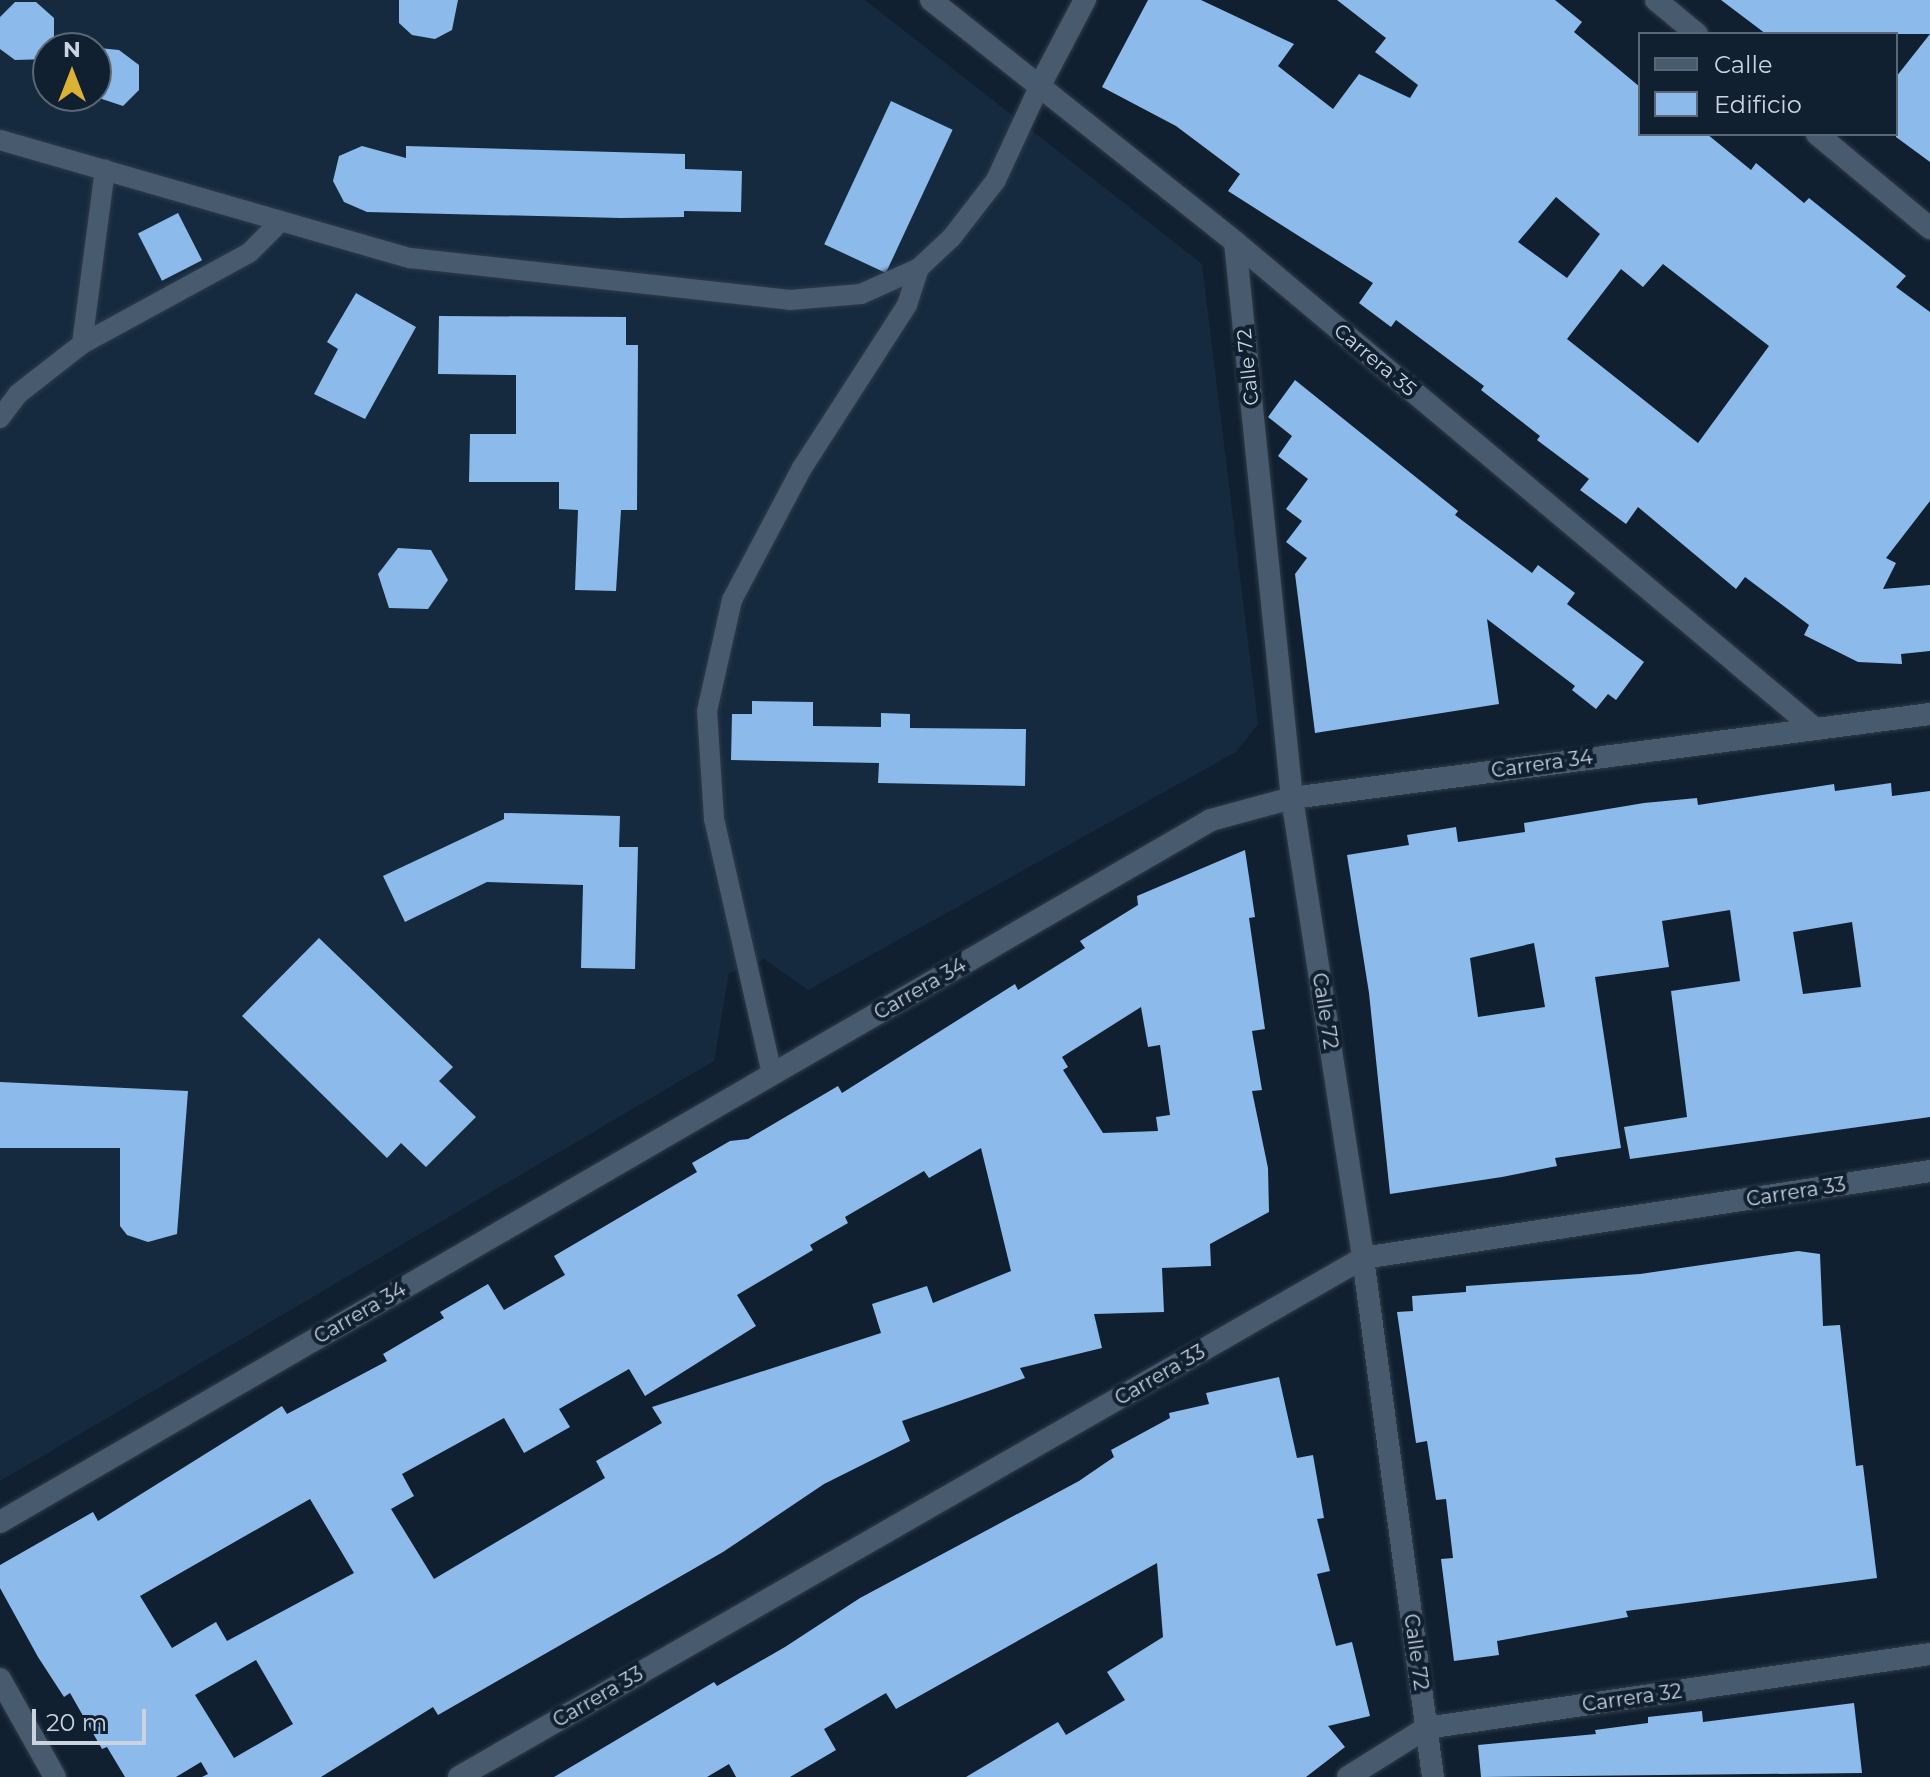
<!DOCTYPE html>
<style>
body{margin:0}
#map{position:relative;width:1930px;height:1777px;overflow:hidden;background:#102030;font-family:Montserrat,sans-serif}
div>[style]{position:absolute}
.built>*{inset:0;background:#152a3f}
.building>*{inset:0;background:#8cbbeb;transform-origin:0 0}
.roads{filter:drop-shadow(0 0 2px #303a48) drop-shadow(0 0 2px #303a48)}
.service>*{height:20px;margin:-10px;padding:0 10px;transform-origin:10px;border-radius:10px;background:#485a6d}
.minor>*{height:22px;margin:-11px;padding:0 11px;transform-origin:11px;border-radius:11px;background:#485a6d}
.secondary>*{height:22px;margin:-11px;padding:0 11px;transform-origin:11px;border-radius:11px;background:#485a6d}
span{translate:-50% -50%;white-space:nowrap;text-align:center;line-height:1.15;-webkit-text-stroke:8px #102030;paint-order:stroke}
.street-label{font-size:20px;color:#cad4df}
.legend{position:absolute;left:1638px;top:32px;width:260px;height:104px;box-sizing:border-box;background:#102030;border:2px solid #5a6876;margin:0;padding:10px 14px;list-style:none;font-size:24px;color:#cad4df}
.legend li{display:flex;align-items:center;gap:16px;height:40px}
.legend b{width:40px;border:2px solid #5a6876}
.north{position:absolute;left:32px;top:32px;width:80px;height:80px;box-sizing:border-box;background:#102030;border:2px solid #5a6876;border-radius:50%;rotate:0deg;font-size:22px;font-weight:700;line-height:32px;text-align:center;color:#cad4df}
.north::after{content:'';display:block;margin:auto;width:28px;height:36px;background:#dcb233;clip-path:polygon(50% 0,100% 100%,50% 72%,0 100%)}
.scale{position:absolute;left:32px;top:1709px;width:114px;height:36px;box-sizing:border-box;border:4px solid #cad4df;border-top:0;padding-left:10px;font-size:24px;line-height:28px;white-space:nowrap;color:#cad4df;-webkit-text-stroke:6px #102030;paint-order:stroke}
</style>
<div id="map">
<div class="built">
<div style="clip-path:polygon(evenodd,0 0,865px 0,1202px 264px,1258px 724px,1236px 752px,808px 990px,764px 959px,729px 973px,714px 1061px,0 1481px,0 0,48px 48px,96px 48px,96px 96px,48px 96px,48px 48px)"></div>
</div>
<div class="building">
<div style="clip-path:polygon(399px 0,458px 0,452px 30px,435px 39px,412px 35px,399px 23px)"></div>
<div style="clip-path:polygon(evenodd,1148px 0,1201px 0,1294px 44px,1278px 66px,1333px 109px,1359px 74px,1410px 98px,1418px 85px,1375px 52px,1386px 38px,1337px 0,1555px 0,1582px 22px,1574px 32px,1640px 87px,1640px 134px,1707px 134px,1751px 170px,1756px 163px,1804px 203px,1809px 198px,1906px 276px,1896px 287px,1930px 312px,1930px 501px,1886px 558px,1896px 563px,1883px 589px,1930px 585px,1930px 651px,1901px 654px,1902px 664px,1858px 662px,1804px 635px,1809px 625px,1745px 577px,1736px 589px,1638px 507px,1626px 524px,1580px 490px,1589px 479px,1537px 440px,1540px 436px,1481px 390px,1484px 386px,1396px 320px,1391px 327px,1359px 303px,1373px 283px,1228px 191px,1240px 174px,1176px 126px,1102px 87px,1148px 0,1556px 197px,1600px 234px,1567px 278px,1518px 242px,1556px 197px,1148px 0,1663px 264px,1769px 346px,1698px 443px,1567px 339px,1621px 269px,1643px 287px,1663px 264px)"></div>
<div style="clip-path:polygon(1721px 0,1930px 0,1930px 162px,1896px 137px,1896px 77px,1930px 34px,1766px 34px)"></div>
<div style="clip-path:polygon(15px 2px,36px 2px,54px 18px,54px 48px,48px 48px,48px 59px,15px 60px,0 49px,0 17px)"></div>
<div style="clip-path:polygon(99px 48px,119px 50px,139px 65px,139px 90px,123px 106px,93px 96px)"></div>
<div style="left:891px;top:101px;width:68px;height:158px;rotate:25deg"></div>
<div style="clip-path:polygon(362px 146px,406px 158px,406px 146px,685px 154px,685px 169px,742px 171px,741px 212px,684px 211px,684px 217px,621px 218px,367px 212px,344px 202px,333px 181px,339px 156px)"></div>
<div style="left:178px;top:213px;width:53px;height:45px;rotate:63deg"></div>
<div style="clip-path:polygon(356px 293px,416px 327px,365px 419px,314px 394px,338px 349px,327px 342px)"></div>
<div style="clip-path:polygon(439px 316px,626px 317px,626px 345px,638px 345px,637px 510px,621px 510px,616px 591px,575px 590px,578px 510px,559px 509px,559px 482px,469px 482px,470px 434px,516px 434px,516px 375px,438px 374px)"></div>
<div style="clip-path:polygon(1295px 380px,1458px 511px,1455px 515px,1532px 573px,1538px 565px,1575px 593px,1567px 604px,1644px 662px,1616px 700px,1608px 694px,1596px 709px,1572px 690px,1575px 686px,1487px 619px,1499px 704px,1315px 733px,1295px 574px,1307px 558px,1286px 542px,1302px 521px,1286px 509px,1308px 479px,1278px 456px,1292px 436px,1268px 417px)"></div>
<div style="clip-path:polygon(398px 548px,431px 550px,448px 580px,428px 609px,389px 608px,378px 574px)"></div>
<div style="clip-path:polygon(752px 701px,813px 702px,813px 726px,881px 727px,881px 713px,910px 714px,910px 728px,1026px 729px,1025px 786px,878px 783px,879px 763px,731px 760px,732px 714px,752px 714px)"></div>
<div style="clip-path:polygon(evenodd,1891px 783px,1892px 796px,1930px 791px,1930px 1117px,1630px 1159px,1624px 1127px,1687px 1117px,1671px 991px,1740px 981px,1730px 910px,1662px 921px,1669px 967px,1595px 977px,1621px 1148px,1555px 1158px,1557px 1166px,1502px 1177px,1390px 1194px,1369px 993px,1347px 855px,1409px 845px,1407px 835px,1456px 827px,1458px 842px,1525px 832px,1524px 823px,1644px 803px,1697px 798px,1698px 805px,1834px 784px,1835px 791px,1891px 783px,1852px 922px,1861px 987px,1803px 994px,1793px 932px,1852px 922px,1891px 783px,1534px 943px,1545px 1007px,1478px 1017px,1470px 958px,1534px 943px)"></div>
<div style="clip-path:polygon(504px 813px,620px 816px,619px 847px,638px 847px,635px 969px,581px 968px,583px 885px,487px 882px,405px 922px,383px 876px,504px 819px)"></div>
<div style="clip-path:polygon(evenodd,1245px 850px,1255px 917px,1249px 918px,1265px 1029px,1252px 1031px,1262px 1090px,1252px 1091px,1268px 1168px,1269px 1212px,1210px 1244px,1211px 1266px,1162px 1268px,1164px 1312px,1094px 1314px,1102px 1348px,1020px 1368px,1025px 1378px,902px 1421px,910px 1441px,824px 1484px,723px 1552px,438px 1715px,433px 1707px,321px 1777px,202px 1777px,208px 1774px,201px 1762px,176px 1777px,125px 1777px,107px 1747px,102px 1749px,70px 1693px,64px 1697px,38px 1657px,0 1588px,0 1565px,93px 1512px,98px 1521px,282px 1406px,287px 1414px,387px 1361px,383px 1354px,444px 1318px,440px 1312px,488px 1284px,504px 1310px,565px 1275px,554px 1256px,697px 1172px,692px 1163px,730px 1141px,748px 1139px,838px 1086px,842px 1093px,1015px 984px,1018px 990px,1085px 948px,1080px 941px,1138px 905px,1137px 896px,1245px 850px,1141px 1007px,1148px 1047px,1160px 1045px,1170px 1115px,1156px 1117px,1158px 1131px,1103px 1133px,1063px 1070px,1068px 1067px,1062px 1057px,1141px 1007px,1245px 850px,981px 1148px,1011px 1271px,933px 1303px,927px 1286px,872px 1304px,881px 1333px,652px 1407px,662px 1423px,596px 1461px,605px 1478px,434px 1579px,391px 1509px,414px 1496px,402px 1474px,504px 1418px,524px 1453px,570px 1427px,559px 1409px,629px 1369px,645px 1396px,756px 1326px,737px 1295px,813px 1250px,810px 1245px,848px 1223px,845px 1217px,924px 1171px,929px 1178px,981px 1148px,1245px 850px,310px 1499px,354px 1573px,227px 1641px,216px 1622px,172px 1648px,140px 1596px,310px 1499px,1245px 850px,256px 1660px,293px 1724px,234px 1758px,195px 1695px,256px 1660px)"></div>
<div style="clip-path:polygon(319px 938px,453px 1067px,439px 1081px,476px 1117px,426px 1167px,401px 1143px,387px 1158px,242px 1016px)"></div>
<div style="clip-path:polygon(0 1082px,188px 1091px,177px 1234px,148px 1242px,127px 1235px,120px 1226px,120px 1148px,0 1148px)"></div>
<div style="clip-path:polygon(1798px 1251px,1820px 1254px,1823px 1326px,1840px 1325px,1856px 1466px,1863px 1465px,1877px 1578px,1626px 1611px,1628px 1617px,1497px 1641px,1499px 1655px,1454px 1661px,1441px 1559px,1453px 1558px,1446px 1499px,1436px 1500px,1427px 1441px,1416px 1443px,1397px 1312px,1413px 1311px,1412px 1296px,1466px 1292px,1466px 1286px,1640px 1274px)"></div>
<div style="clip-path:polygon(1279px 1377px,1297px 1458px,1313px 1455px,1324px 1518px,1317px 1519px,1330px 1571px,1317px 1574px,1336px 1646px,1352px 1642px,1370px 1716px,1328px 1726px,1345px 1747px,1306px 1777px,966px 1777px,1058px 1722px,1066px 1735px,1125px 1700px,1107px 1672px,1163px 1637px,1157px 1563px,896px 1709px,886px 1693px,824px 1729px,836px 1750px,790px 1777px,736px 1777px,729px 1764px,707px 1777px,554px 1777px,714px 1682px,717px 1686px,785px 1647px,860px 1598px,1079px 1481px,1114px 1457px,1111px 1450px,1170px 1418px,1169px 1413px,1209px 1404px,1206px 1393px)"></div>
<div style="clip-path:polygon(1854px 1703px,1862px 1773px,1481px 1777px,1478px 1745px,1596px 1734px,1595px 1730px,1648px 1723px,1648px 1717px,1702px 1711px,1703px 1722px)"></div>
</div>
<div class="roads">
<div class="service">
<div style="left:0;top:140px;width:427px;rotate:16.1deg"></div>
<div style="left:410px;top:258px;width:382px;rotate:6.3deg"></div>
<div style="left:790px;top:300px;width:71px;rotate:-4.8deg"></div>
<div style="left:861px;top:294px;width:64px;rotate:-24.1deg"></div>
<div style="left:919px;top:268px;width:45px;rotate:-43.2deg"></div>
<div style="left:952px;top:237px;width:72px;rotate:-52.3deg"></div>
<div style="left:996px;top:180px;width:100px;rotate:-65.2deg"></div>
<div style="left:82px;top:344px;width:176px;rotate:-82.5deg"></div>
<div style="left:0;top:418px;width:30px;rotate:-53deg"></div>
<div style="left:18px;top:394px;width:81px;rotate:-38deg"></div>
<div style="left:82px;top:344px;width:190px;rotate:-28.6deg"></div>
<div style="left:249px;top:253px;width:45px;rotate:-45deg"></div>
<div style="left:772px;top:1074px;width:262px;rotate:-102.8deg"></div>
<div style="left:714px;top:819px;width:108px;rotate:-93.7deg"></div>
<div style="left:707px;top:711px;width:114px;rotate:-77.3deg"></div>
<div style="left:732px;top:600px;width:149px;rotate:-62.1deg"></div>
<div style="left:802px;top:468px;width:194px;rotate:-57.2deg"></div>
<div style="left:907px;top:305px;width:39px;rotate:-72deg"></div>
</div>
<div class="minor">
<div style="left:931px;top:0;width:389px;rotate:38.5deg"></div>
<div style="left:1235px;top:242px;width:755px;rotate:40deg"></div>
<div style="left:1038px;top:89px;width:101px;rotate:-62.2deg"></div>
<div style="left:1235px;top:242px;width:559px;rotate:84.15deg"></div>
<div style="left:1292px;top:798px;width:465px;rotate:81.2deg"></div>
<div style="left:1363px;top:1258px;width:524px;rotate:82.32deg"></div>
<div style="left:0;top:1522px;width:1400px;rotate:-30.1deg"></div>
<div style="left:1211px;top:820px;width:84px;rotate:-15.2deg"></div>
<div style="left:1292px;top:798px;width:644px;rotate:-7.5deg"></div>
<div style="left:0;top:1679px;width:112px;rotate:60.7deg"></div>
<div style="left:459px;top:1777px;width:1042px;rotate:-29.86deg"></div>
<div style="left:1363px;top:1258px;width:574px;rotate:-8.72deg"></div>
<div style="left:1348px;top:1777px;width:92px;rotate:-32.1deg"></div>
<div style="left:1426px;top:1728px;width:509px;rotate:-8.35deg"></div>
</div>
<div class="secondary">
<div style="left:1656px;top:0;width:53px;rotate:39.7deg"></div>
<div style="left:1817px;top:134px;width:147px;rotate:39.8deg"></div>
</div>
</div>
<div class="street-label">
<span style="left:1375px;top:360px;rotate:40deg">Carrera 35</span>
<span style="left:1248px;top:367px;rotate:-96deg">Calle 72</span>
<span style="left:1542px;top:764px;rotate:-8deg">Carrera 34</span>
<span style="left:920px;top:989px;rotate:-30deg">Carrera 34</span>
<span style="left:1325px;top:1011px;rotate:81deg">Calle 72</span>
<span style="left:1796px;top:1192px;rotate:-9deg">Carrera 33</span>
<span style="left:360px;top:1313px;rotate:-30deg">Carrera 34</span>
<span style="left:1160px;top:1375px;rotate:-30deg">Carrera 33</span>
<span style="left:1416px;top:1652px;rotate:82deg">Calle 72</span>
<span style="left:598px;top:1697px;rotate:-30deg">Carrera 33</span>
<span style="left:1632px;top:1698px;rotate:-8deg">Carrera 32</span>
</div>
<ul class="legend">
<li><b style="height:10px;background:#485a6d"></b>Calle</li>
<li><b style="height:22px;background:#8cbbeb"></b>Edificio</li>
</ul>
<div class="north">N</div>
<div class="scale">20 m</div>
</div>
